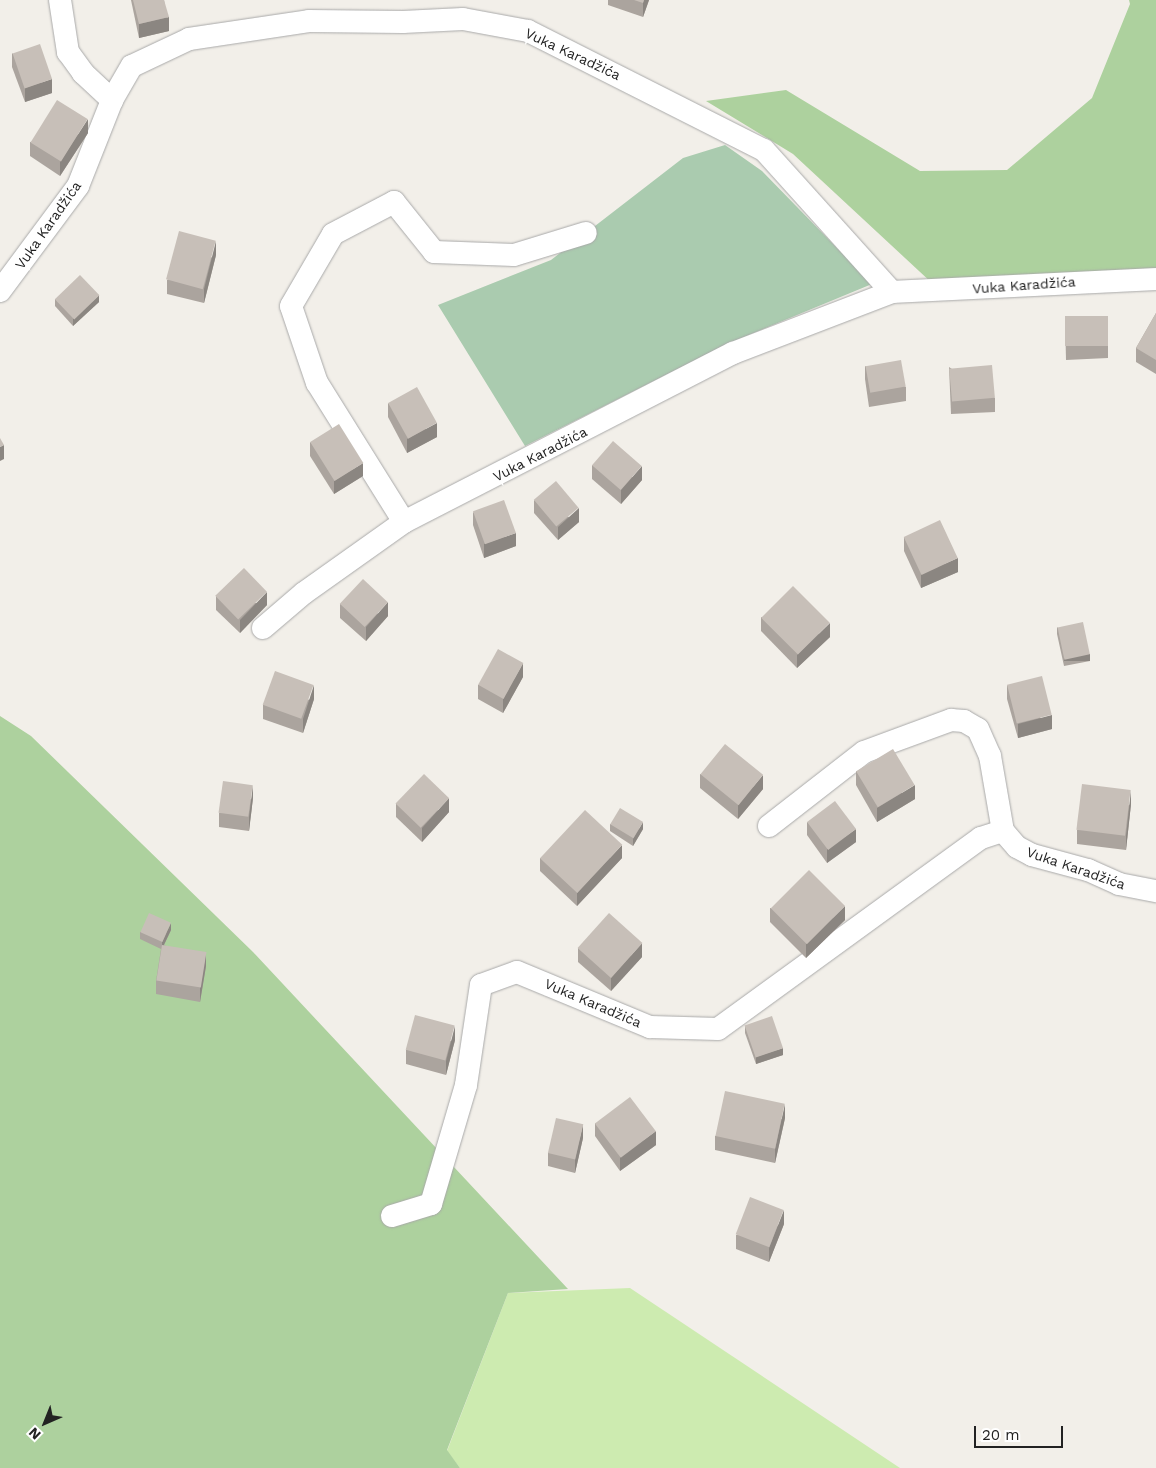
<!DOCTYPE html>
<meta charset="utf-8">
<style>
body{margin:0}
#map{position:relative;width:1156px;height:1468px;overflow:hidden;background:#f2efe9;font-family:"Work Sans",sans-serif}
div>[style]{position:absolute}
.grass>*{inset:0;background:#cdebb0}
.forest>*{inset:0;background:#add19e}
.cemetery>*{inset:0;background:#aacbaf}
.roads{filter:drop-shadow(0 0 1px #a9a9a9) drop-shadow(0 0 1px #a9a9a9)}
.minor>*{height:22px;margin:-11px;padding:0 11px;transform-origin:11px;border-radius:11px;background:#fff}
.wall>*{inset:0;background:#aba49e}
.shaded-wall>*{inset:0;background:#8b8681;transform-origin:0 0}
.building>*{inset:0;background:#c7bfb8;transform-origin:0 0}
span{translate:-50% -50%;white-space:nowrap;text-align:center;line-height:1.15;-webkit-text-stroke:5px #fff;paint-order:stroke}
.street-label{font-size:14px;color:#222}
.north{position:absolute;left:20px;top:1398px;width:50px;height:50px;-webkit-text-stroke:4px #fff;paint-order:stroke;rotate:224deg;font-size:14px;font-weight:700;line-height:20px;text-align:center;color:#222}
.north::after{content:'';display:block;margin:auto;width:18px;height:22px;background:#222;clip-path:polygon(50% 0,100% 100%,50% 72%,0 100%)}
.scale{position:absolute;left:974px;top:1426px;width:89px;height:22px;box-sizing:border-box;border:2px solid #222;border-top:0;padding-left:6px;font-size:15px;line-height:18px;white-space:nowrap;color:#222;-webkit-text-stroke:4px #fff;paint-order:stroke}
</style>
<div id="map">
<div class="grass">
<div style="clip-path:polygon(630px 1288px,900px 1468px,460px 1468px,447px 1451px,508px 1293px)"></div>
</div>
<div class="forest">
<div style="clip-path:polygon(1129px 0,1156px 0,1156px 270px,933px 284px,793px 154px,706px 101px,786px 90px,920px 171px,1007px 170px,1092px 98px,1130px 4px)"></div>
<div style="clip-path:polygon(0 716px,31px 736px,253px 952px,568px 1289px,508px 1293px,447px 1450px,460px 1468px,0 1468px)"></div>
</div>
<div class="cemetery">
<div style="clip-path:polygon(725px 145px,762px 171px,872px 284px,727px 344px,525px 446px,438px 305px,551px 260px,683px 158px)"></div>
</div>
<div class="roads">
<div class="minor">
<div style="left:60px;top:0;width:53px;rotate:81.3deg"></div>
<div style="left:68px;top:52px;width:26px;rotate:54deg"></div>
<div style="left:83px;top:73px;width:40px;rotate:43deg"></div>
<div style="left:0;top:291px;width:131px;rotate:-53.4deg"></div>
<div style="left:78px;top:186px;width:92px;rotate:-68.4deg"></div>
<div style="left:112px;top:100px;width:39px;rotate:-60deg"></div>
<div style="left:132px;top:66px;width:63px;rotate:-25.3deg"></div>
<div style="left:189px;top:39px;width:121px;rotate:-8.5deg"></div>
<div style="left:309px;top:21px;width:94px;rotate:0.6deg"></div>
<div style="left:403px;top:22px;width:60px;rotate:-2.9deg"></div>
<div style="left:463px;top:19px;width:66px;rotate:10.5deg"></div>
<div style="left:528px;top:31px;width:264px;rotate:26.8deg"></div>
<div style="left:764px;top:150px;width:191px;rotate:48deg"></div>
<div style="left:404px;top:522px;width:164px;rotate:-122deg"></div>
<div style="left:317px;top:383px;width:81px;rotate:-108.7deg"></div>
<div style="left:291px;top:306px;width:83px;rotate:-59.7deg"></div>
<div style="left:333px;top:234px;width:69px;rotate:-27.7deg"></div>
<div style="left:394px;top:202px;width:64px;rotate:51.3deg"></div>
<div style="left:434px;top:252px;width:80px;rotate:2.1deg"></div>
<div style="left:514px;top:255px;width:75px;rotate:-17deg"></div>
<div style="left:263px;top:628px;width:54px;rotate:-40.5deg"></div>
<div style="left:304px;top:593px;width:123px;rotate:-35.4deg"></div>
<div style="left:404px;top:522px;width:370px;rotate:-27.2deg"></div>
<div style="left:733px;top:353px;width:170px;rotate:-21deg"></div>
<div style="left:892px;top:292px;width:264px;rotate:-2.8deg"></div>
<div style="left:769px;top:826px;width:120px;rotate:-37.9deg"></div>
<div style="left:864px;top:752px;width:93px;rotate:-20.2deg"></div>
<div style="left:951px;top:720px;width:13px;rotate:4deg"></div>
<div style="left:964px;top:721px;width:16px;rotate:30deg"></div>
<div style="left:978px;top:729px;width:30px;rotate:66deg"></div>
<div style="left:990px;top:756px;width:76px;rotate:80.2deg"></div>
<div style="left:392px;top:1216px;width:41px;rotate:-17.1deg"></div>
<div style="left:431px;top:1204px;width:124px;rotate:-73.6deg"></div>
<div style="left:466px;top:1085px;width:101px;rotate:-81.5deg"></div>
<div style="left:481px;top:985px;width:38px;rotate:-20deg"></div>
<div style="left:517px;top:972px;width:144px;rotate:22.5deg"></div>
<div style="left:650px;top:1027px;width:68px;rotate:1.7deg"></div>
<div style="left:718px;top:1029px;width:325px;rotate:-36deg"></div>
<div style="left:981px;top:838px;width:23px;rotate:-18deg"></div>
<div style="left:1003px;top:831px;width:21px;rotate:49deg"></div>
<div style="left:1017px;top:847px;width:17px;rotate:28deg"></div>
<div style="left:1032px;top:855px;width:58px;rotate:15deg"></div>
<div style="left:1088px;top:870px;width:34px;rotate:24deg"></div>
<div style="left:1119px;top:884px;width:38px;rotate:11deg"></div>
</div>
</div>
<div class="wall">
<div style="clip-path:polygon(131px 0,164px 0,169px 31px,139px 38px)"></div>
<div style="clip-path:polygon(608px 0,649px 0,643px 17px,608px 5px)"></div>
<div style="clip-path:polygon(12px 53px,52px 93px,25px 102px,12px 67px)"></div>
<div style="clip-path:polygon(88px 133px,60px 176px,30px 156px,30px 142px)"></div>
<div style="clip-path:polygon(216px 255px,204px 303px,167px 294px,167px 280px)"></div>
<div style="clip-path:polygon(55px 299px,99px 302px,73px 326px,55px 306px)"></div>
<div style="clip-path:polygon(1156px 313px,1156px 374px,1136px 362px,1136px 348px)"></div>
<div style="clip-path:polygon(1065px 316px,1108px 345px,1108px 358px,1066px 360px)"></div>
<div style="clip-path:polygon(865px 366px,906px 387px,906px 401px,869px 407px,865px 379px)"></div>
<div style="clip-path:polygon(949px 367px,995px 398px,995px 412px,951px 414px)"></div>
<div style="clip-path:polygon(388px 403px,437px 437px,407px 453px,388px 417px)"></div>
<div style="clip-path:polygon(310px 442px,363px 476px,334px 494px,310px 456px)"></div>
<div style="clip-path:polygon(592px 465px,642px 480px,621px 504px,592px 479px)"></div>
<div style="clip-path:polygon(534px 500px,579px 522px,558px 540px,534px 513px)"></div>
<div style="clip-path:polygon(473px 512px,516px 546px,484px 558px,473px 525px)"></div>
<div style="clip-path:polygon(904px 537px,958px 572px,921px 588px,904px 551px)"></div>
<div style="clip-path:polygon(216px 596px,267px 605px,240px 633px,216px 610px)"></div>
<div style="clip-path:polygon(340px 604px,388px 616px,366px 641px,340px 618px)"></div>
<div style="clip-path:polygon(761px 617px,830px 637px,797px 668px,761px 631px)"></div>
<div style="clip-path:polygon(1057px 627px,1090px 661px,1064px 666px,1057px 634px)"></div>
<div style="clip-path:polygon(523px 677px,503px 713px,478px 699px,478px 685px)"></div>
<div style="clip-path:polygon(1007px 685px,1052px 729px,1018px 738px,1007px 699px)"></div>
<div style="clip-path:polygon(314px 699px,303px 733px,263px 719px,263px 705px)"></div>
<div style="clip-path:polygon(856px 771px,915px 799px,877px 822px,856px 785px)"></div>
<div style="clip-path:polygon(700px 774px,763px 789px,738px 819px,700px 788px)"></div>
<div style="clip-path:polygon(253px 798px,249px 831px,219px 827px,219px 813px)"></div>
<div style="clip-path:polygon(396px 804px,449px 812px,422px 842px,396px 817px)"></div>
<div style="clip-path:polygon(1131px 804px,1126px 850px,1077px 844px,1077px 830px)"></div>
<div style="clip-path:polygon(807px 822px,856px 842px,827px 863px,807px 835px)"></div>
<div style="clip-path:polygon(610px 824px,643px 829px,633px 846px,610px 831px)"></div>
<div style="clip-path:polygon(540px 858px,622px 858px,577px 906px,540px 871px)"></div>
<div style="clip-path:polygon(770px 908px,845px 920px,806px 958px,770px 922px)"></div>
<div style="clip-path:polygon(171px 930px,164px 945px,206px 966px,200px 1002px,156px 994px,156px 981px,161px 949px,140px 939px,140px 932px)"></div>
<div style="clip-path:polygon(578px 948px,642px 957px,611px 991px,578px 962px)"></div>
<div style="clip-path:polygon(745px 1026px,783px 1055px,756px 1064px,745px 1033px)"></div>
<div style="clip-path:polygon(455px 1040px,446px 1075px,406px 1064px,406px 1050px)"></div>
<div style="clip-path:polygon(785px 1118px,775px 1163px,715px 1150px,715px 1136px)"></div>
<div style="clip-path:polygon(595px 1123px,656px 1145px,620px 1171px,595px 1136px)"></div>
<div style="clip-path:polygon(583px 1138px,575px 1173px,548px 1166px,548px 1153px)"></div>
<div style="clip-path:polygon(784px 1224px,769px 1262px,736px 1249px,736px 1235px)"></div>
</div>
<div class="shaded-wall">
<div style="clip-path:polygon(644px 0,649px 0,643px 17px,643px 3px)"></div>
<div style="clip-path:polygon(169px 17px,169px 31px,139px 38px,139px 24px)"></div>
<div style="clip-path:polygon(52px 79px,52px 93px,25px 102px,25px 88px)"></div>
<div style="clip-path:polygon(88px 119px,88px 133px,60px 176px,60px 162px)"></div>
<div style="clip-path:polygon(216px 241px,216px 255px,204px 303px,204px 289px)"></div>
<div style="clip-path:polygon(99px 295px,99px 302px,73px 326px,73px 319px)"></div>
<div style="clip-path:polygon(437px 423px,437px 437px,407px 453px,407px 439px)"></div>
<div style="clip-path:polygon(4px 445px,4px 459px,0 461px,0 447px)"></div>
<div style="clip-path:polygon(363px 463px,363px 476px,334px 494px,334px 481px)"></div>
<div style="clip-path:polygon(642px 466px,642px 480px,621px 504px,621px 490px)"></div>
<div style="clip-path:polygon(579px 508px,579px 522px,558px 540px,558px 527px)"></div>
<div style="clip-path:polygon(516px 533px,516px 546px,484px 558px,484px 544px)"></div>
<div style="clip-path:polygon(958px 558px,958px 572px,921px 588px,921px 574px)"></div>
<div style="clip-path:polygon(267px 592px,267px 605px,240px 633px,240px 620px)"></div>
<div style="clip-path:polygon(388px 602px,388px 616px,366px 641px,366px 627px)"></div>
<div style="clip-path:polygon(830px 623px,830px 637px,797px 668px,797px 655px)"></div>
<div style="left:1090px;top:654px;width:7px;height:26px;rotate:90deg"></div>
<div style="clip-path:polygon(523px 663px,523px 677px,503px 713px,503px 699px)"></div>
<div style="clip-path:polygon(314px 685px,314px 699px,303px 733px,303px 719px)"></div>
<div style="clip-path:polygon(1052px 715px,1052px 729px,1018px 738px,1018px 724px)"></div>
<div style="clip-path:polygon(763px 775px,763px 789px,738px 819px,738px 805px)"></div>
<div style="clip-path:polygon(253px 785px,253px 798px,249px 831px,249px 817px)"></div>
<div style="clip-path:polygon(915px 785px,915px 799px,877px 822px,877px 808px)"></div>
<div style="clip-path:polygon(1131px 790px,1131px 804px,1126px 850px,1126px 836px)"></div>
<div style="clip-path:polygon(449px 798px,449px 812px,422px 842px,422px 828px)"></div>
<div style="clip-path:polygon(643px 822px,643px 829px,633px 846px,633px 839px)"></div>
<div style="clip-path:polygon(856px 829px,856px 842px,827px 863px,827px 849px)"></div>
<div style="clip-path:polygon(622px 845px,622px 858px,577px 906px,577px 893px)"></div>
<div style="clip-path:polygon(845px 906px,845px 920px,806px 958px,806px 944px)"></div>
<div style="clip-path:polygon(171px 923px,171px 930px,162px 949px,162px 942px)"></div>
<div style="clip-path:polygon(642px 943px,642px 957px,611px 991px,611px 978px)"></div>
<div style="clip-path:polygon(206px 952px,206px 966px,200px 1002px,200px 988px)"></div>
<div style="clip-path:polygon(455px 1026px,455px 1040px,446px 1075px,446px 1061px)"></div>
<div style="clip-path:polygon(783px 1048px,783px 1055px,756px 1064px,756px 1057px)"></div>
<div style="clip-path:polygon(785px 1104px,785px 1118px,775px 1163px,775px 1149px)"></div>
<div style="clip-path:polygon(583px 1124px,583px 1138px,575px 1173px,575px 1159px)"></div>
<div style="clip-path:polygon(656px 1131px,656px 1145px,620px 1171px,620px 1157px)"></div>
<div style="clip-path:polygon(784px 1210px,784px 1224px,769px 1262px,769px 1248px)"></div>
</div>
<div class="building">
<div style="clip-path:polygon(133px 0,164px 0,169px 17px,139px 24px)"></div>
<div style="clip-path:polygon(634px 0,644px 0,643px 3px)"></div>
<div style="left:40px;top:44px;width:37px;height:29px;rotate:71deg"></div>
<div style="left:57px;top:100px;width:36px;height:50px;rotate:32deg"></div>
<div style="left:179px;top:231px;width:38px;height:50px;rotate:15deg"></div>
<div style="left:80px;top:275px;width:28px;height:35px;rotate:46deg"></div>
<div style="clip-path:polygon(1156px 313px,1156px 360px,1136px 348px)"></div>
<div style="left:1065px;top:316px;width:43px;height:30px"></div>
<div style="left:901px;top:360px;width:27px;height:36px;rotate:80deg"></div>
<div style="left:992px;top:365px;width:33px;height:43px;rotate:85deg"></div>
<div style="left:417px;top:387px;width:41px;height:33px;rotate:61deg"></div>
<div style="left:339px;top:424px;width:46px;height:34px;rotate:58deg"></div>
<div style="clip-path:polygon(0 438px,4px 445px,0 447px)"></div>
<div style="left:613px;top:441px;width:38px;height:32px;rotate:41deg"></div>
<div style="left:556px;top:481px;width:35px;height:29px;rotate:50deg"></div>
<div style="left:504px;top:500px;width:35px;height:33px;rotate:70deg"></div>
<div style="left:940px;top:520px;width:42px;height:40px;rotate:65deg"></div>
<div style="left:244px;top:568px;width:33px;height:40px;rotate:46deg"></div>
<div style="left:363px;top:579px;width:34px;height:34px;rotate:43deg"></div>
<div style="left:793px;top:586px;width:52px;height:45px;rotate:45deg"></div>
<div style="left:1083px;top:622px;width:33px;height:26px;rotate:78deg"></div>
<div style="left:498px;top:649px;width:29px;height:41px;rotate:29deg"></div>
<div style="left:275px;top:671px;width:41px;height:36px;rotate:20deg"></div>
<div style="left:1042px;top:676px;width:40px;height:36px;rotate:76deg"></div>
<div style="left:725px;top:744px;width:49px;height:39px;rotate:39deg"></div>
<div style="left:893px;top:749px;width:42px;height:43px;rotate:59deg"></div>
<div style="left:424px;top:774px;width:35px;height:41px;rotate:44deg"></div>
<div style="left:223px;top:781px;width:30px;height:32px;rotate:8deg"></div>
<div style="left:1082px;top:784px;width:49px;height:46px;rotate:7deg"></div>
<div style="left:835px;top:801px;width:35px;height:35px;rotate:53deg"></div>
<div style="left:620px;top:808px;width:27px;height:19px;rotate:31deg"></div>
<div style="left:585px;top:810px;width:51px;height:66px;rotate:43deg"></div>
<div style="left:809px;top:870px;width:51px;height:54px;rotate:45deg"></div>
<div style="left:149px;top:913px;width:24px;height:21px;rotate:24deg"></div>
<div style="left:609px;top:913px;width:45px;height:47px;rotate:42deg"></div>
<div style="left:162px;top:945px;width:45px;height:36px;rotate:9deg"></div>
<div style="left:415px;top:1015px;width:41px;height:36px;rotate:15deg"></div>
<div style="left:772px;top:1016px;width:34px;height:29px;rotate:71deg"></div>
<div style="left:725px;top:1091px;width:61px;height:46px;rotate:12deg"></div>
<div style="left:630px;top:1097px;width:43px;height:44px;rotate:53deg"></div>
<div style="left:556px;top:1118px;width:28px;height:36px;rotate:13deg"></div>
<div style="left:750px;top:1197px;width:36px;height:40px;rotate:21deg"></div>
</div>
<div class="street-label">
<span style="left:573px;top:54px;rotate:25deg">Vuka Karadžića</span>
<span style="left:48px;top:225px;rotate:-55deg">Vuka Karadžića</span>
<span style="left:1024px;top:285px;rotate:-4deg">Vuka Karadžića</span>
<span style="left:540px;top:454px;rotate:-27deg">Vuka Karadžića</span>
<span style="left:1076px;top:868px;rotate:19deg">Vuka Karadžića</span>
<span style="left:593px;top:1003px;rotate:23deg">Vuka Karadžića</span>
</div>
<div class="north">N</div>
<div class="scale">20 m</div>
</div>
